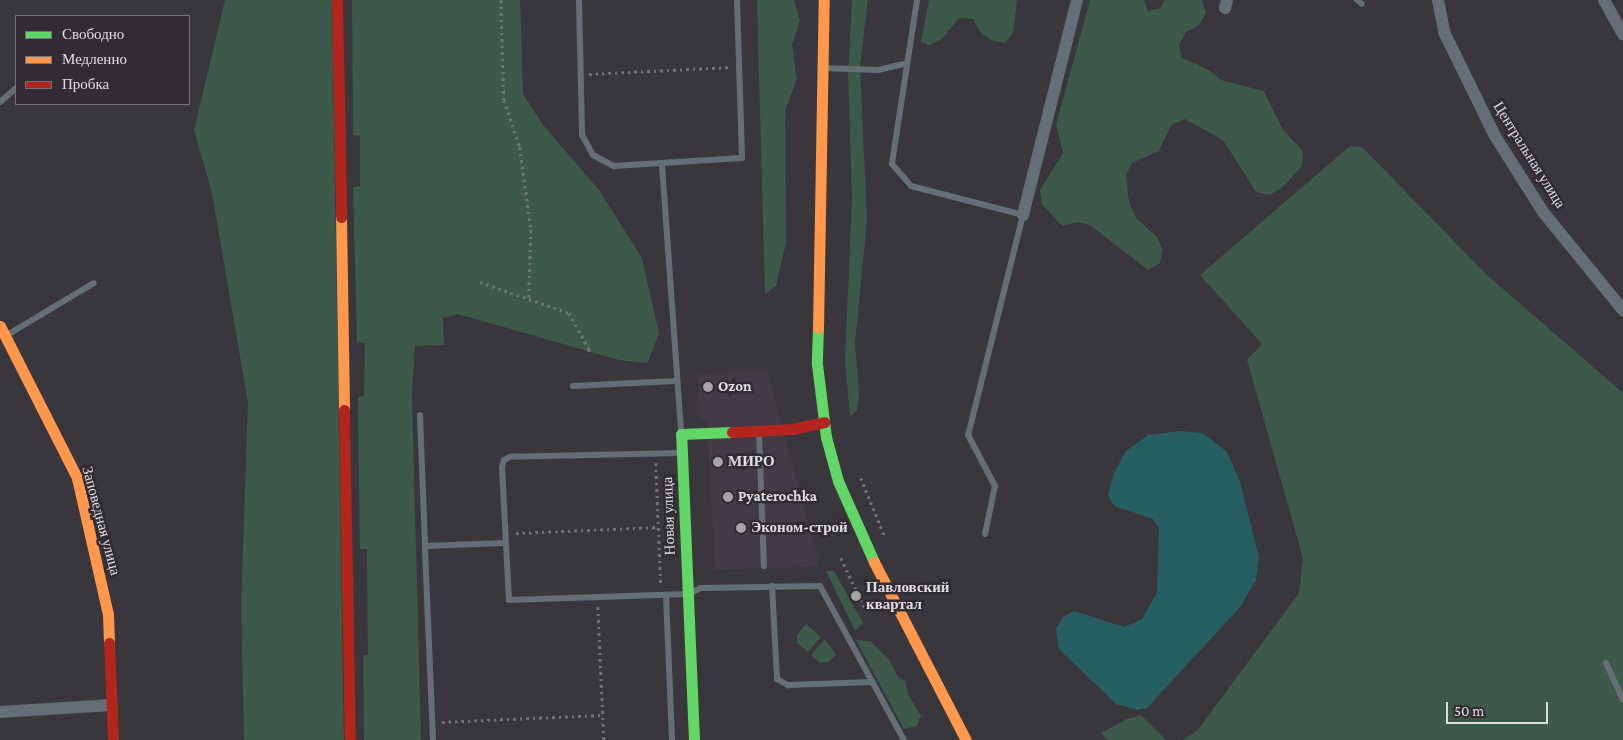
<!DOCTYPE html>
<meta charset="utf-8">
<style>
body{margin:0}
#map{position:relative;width:1623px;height:740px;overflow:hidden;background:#39373b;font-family:"Crimson Pro",serif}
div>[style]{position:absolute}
.built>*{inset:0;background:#423a45}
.green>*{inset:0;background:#3c5949}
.water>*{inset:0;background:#265f62}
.path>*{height:2.5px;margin-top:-1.25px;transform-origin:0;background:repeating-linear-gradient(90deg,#6e7377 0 2.5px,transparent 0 6.5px)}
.lane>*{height:6px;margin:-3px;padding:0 3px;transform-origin:3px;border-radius:3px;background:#646f75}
.street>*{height:12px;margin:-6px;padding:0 6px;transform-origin:6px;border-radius:6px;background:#646f75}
.fast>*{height:11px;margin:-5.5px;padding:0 5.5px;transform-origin:5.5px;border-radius:5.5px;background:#63d668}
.slow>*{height:11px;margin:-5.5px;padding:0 5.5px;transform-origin:5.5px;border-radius:5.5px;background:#ff974d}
.jam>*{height:11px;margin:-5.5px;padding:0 5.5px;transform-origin:5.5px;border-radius:5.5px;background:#b3261e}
.dots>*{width:14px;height:14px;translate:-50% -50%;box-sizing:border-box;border:2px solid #302c32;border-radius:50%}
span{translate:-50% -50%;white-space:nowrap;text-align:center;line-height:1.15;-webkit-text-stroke:5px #302c32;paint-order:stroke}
.street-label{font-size:15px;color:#e0dde1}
.poi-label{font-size:15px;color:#e0dde1;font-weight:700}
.left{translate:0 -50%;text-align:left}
.legend{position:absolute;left:15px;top:15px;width:175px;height:90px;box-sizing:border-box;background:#302c32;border:1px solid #767378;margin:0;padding:6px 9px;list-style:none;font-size:15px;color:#e0dde1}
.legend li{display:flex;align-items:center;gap:10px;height:25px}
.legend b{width:25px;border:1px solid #767378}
.scale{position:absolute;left:1446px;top:702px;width:102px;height:22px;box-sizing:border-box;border:2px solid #e0dde1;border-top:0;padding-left:6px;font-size:15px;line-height:18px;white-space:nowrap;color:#e0dde1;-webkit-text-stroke:4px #302c32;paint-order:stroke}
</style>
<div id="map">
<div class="built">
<div style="clip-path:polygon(767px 371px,820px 566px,715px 570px,707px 422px,700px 421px,698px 374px)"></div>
</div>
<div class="green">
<div style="clip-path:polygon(225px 0,332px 0,344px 740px,244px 740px,241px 606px,248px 403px,212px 193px,194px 130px)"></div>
<div style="clip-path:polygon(352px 0,520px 0,523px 94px,543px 125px,599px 190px,642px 258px,659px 334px,647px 363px,619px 360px,458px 314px,443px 318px,444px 345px,415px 346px,412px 395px,421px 740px,364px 740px,363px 655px,368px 655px,367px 549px,360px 549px,358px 397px,364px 396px,365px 343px,357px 342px,353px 187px,360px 186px,360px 136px,353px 135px)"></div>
<div style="clip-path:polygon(757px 0,794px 0,800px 21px,792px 45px,797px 79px,785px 111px,786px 243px,776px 286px,765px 294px)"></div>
<div style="clip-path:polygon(852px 0,868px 0,860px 65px,867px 220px,855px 343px,859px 395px,857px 410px,850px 417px,845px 360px,852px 198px,848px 74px)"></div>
<div style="clip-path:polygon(929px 0,1017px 0,1013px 33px,1005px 43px,991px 40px,980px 32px,973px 19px,959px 18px,941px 40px,929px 45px,921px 42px)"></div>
<div style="clip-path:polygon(1090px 0,1144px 0,1148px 11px,1161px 8px,1165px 0,1202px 0,1206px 13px,1199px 25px,1186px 32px,1179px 45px,1182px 58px,1209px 70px,1221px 80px,1264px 91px,1283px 130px,1303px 151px,1302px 166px,1282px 188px,1270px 195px,1256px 192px,1223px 140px,1185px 119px,1171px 125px,1159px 151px,1132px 163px,1126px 175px,1129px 203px,1136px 218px,1157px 237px,1163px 250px,1160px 263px,1148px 270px,1090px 225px,1077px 222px,1062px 226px,1042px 204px,1040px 190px,1063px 153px,1056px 125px)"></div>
<div style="clip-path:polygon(1350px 146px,1362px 147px,1487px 275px,1623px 393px,1623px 740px,1182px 740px,1197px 731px,1299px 593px,1303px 558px,1247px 360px,1262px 344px,1200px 275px)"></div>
<div style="clip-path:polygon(826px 571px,834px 571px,863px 623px,855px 631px)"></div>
<div style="clip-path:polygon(806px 624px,821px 637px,808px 652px,797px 643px,797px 635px)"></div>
<div style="clip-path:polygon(825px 639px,836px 655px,829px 662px,820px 663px,811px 655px)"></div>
<div style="clip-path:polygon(856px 640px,870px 641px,889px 660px,898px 677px,905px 681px,908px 694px,921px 716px,917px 726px,904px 729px)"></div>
<div style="clip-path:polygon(1141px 715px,1166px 740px,1107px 740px,1101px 733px,1127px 719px)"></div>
</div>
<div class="water">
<div style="clip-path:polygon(1180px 431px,1203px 433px,1227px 452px,1240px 482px,1259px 557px,1256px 580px,1241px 606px,1147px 708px,1137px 710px,1116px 704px,1058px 648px,1056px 629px,1063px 617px,1074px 611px,1124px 627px,1142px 619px,1157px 593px,1159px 528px,1153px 519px,1114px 506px,1108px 495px,1114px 473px,1125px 452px,1148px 435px)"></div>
</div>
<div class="path">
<div style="left:501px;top:0;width:100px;rotate:88.3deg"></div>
<div style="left:504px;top:100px;width:50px;rotate:71.2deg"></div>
<div style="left:520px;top:147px;width:84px;rotate:82.5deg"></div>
<div style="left:531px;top:230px;width:68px;rotate:91.7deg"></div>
<div style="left:589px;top:74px;width:142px;rotate:-2.8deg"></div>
<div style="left:480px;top:282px;width:94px;rotate:19.2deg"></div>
<div style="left:569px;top:313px;width:41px;rotate:60.9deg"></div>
<div style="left:589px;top:349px;width:7px;rotate:90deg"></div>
<div style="left:656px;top:463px;width:122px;rotate:87.7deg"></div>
<div style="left:861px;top:478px;width:64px;rotate:67.9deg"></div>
<div style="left:516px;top:533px;width:143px;rotate:-2.4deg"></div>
<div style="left:841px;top:558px;width:59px;rotate:64.7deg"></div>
<div style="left:598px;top:607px;width:133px;rotate:87.4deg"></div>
<div style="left:442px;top:722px;width:161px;rotate:-2.5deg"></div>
</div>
<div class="lane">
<div style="left:579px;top:0;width:135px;rotate:88.7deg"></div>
<div style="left:582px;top:135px;width:23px;rotate:61deg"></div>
<div style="left:593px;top:155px;width:24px;rotate:28deg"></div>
<div style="left:614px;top:166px;width:128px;rotate:-3.6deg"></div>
<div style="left:742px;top:158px;width:158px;rotate:-91.8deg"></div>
<div style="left:917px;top:0;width:166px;rotate:98.7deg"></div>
<div style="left:892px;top:164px;width:29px;rotate:49deg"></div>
<div style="left:911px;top:186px;width:116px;rotate:14.5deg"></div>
<div style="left:1023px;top:215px;width:227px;rotate:104deg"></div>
<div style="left:968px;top:435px;width:58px;rotate:62.1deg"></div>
<div style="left:995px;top:486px;width:49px;rotate:101.8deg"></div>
<div style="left:1357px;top:0;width:6px;rotate:39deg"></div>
<div style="left:823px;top:68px;width:55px;rotate:2.1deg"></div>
<div style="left:878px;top:70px;width:28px;rotate:-13deg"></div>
<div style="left:0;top:102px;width:21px;rotate:-41deg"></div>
<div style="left:662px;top:165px;width:269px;rotate:85.9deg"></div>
<div style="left:7px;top:335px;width:101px;rotate:-30.9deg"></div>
<div style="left:573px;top:386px;width:102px;rotate:-2.8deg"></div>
<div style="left:420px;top:415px;width:131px;rotate:87.8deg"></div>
<div style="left:759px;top:432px;width:134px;rotate:87.9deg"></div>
<div style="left:680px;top:453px;width:170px;rotate:178.7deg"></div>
<div style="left:510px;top:457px;width:7px;rotate:153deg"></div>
<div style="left:504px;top:460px;width:7px;rotate:106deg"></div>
<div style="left:502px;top:467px;width:133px;rotate:87deg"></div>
<div style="left:509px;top:600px;width:179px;rotate:-1.9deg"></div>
<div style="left:688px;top:594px;width:14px;rotate:-25deg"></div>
<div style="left:701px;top:588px;width:119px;rotate:-1deg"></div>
<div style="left:820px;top:586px;width:175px;rotate:61.4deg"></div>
<div style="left:772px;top:586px;width:93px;rotate:86.9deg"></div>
<div style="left:777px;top:679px;width:13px;rotate:29deg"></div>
<div style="left:788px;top:685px;width:85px;rotate:-2deg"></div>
<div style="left:666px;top:595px;width:145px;rotate:87.6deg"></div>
<div style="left:1606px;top:663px;width:41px;rotate:65.3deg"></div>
<div style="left:433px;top:740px;width:194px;rotate:-92.4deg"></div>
<div style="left:425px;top:546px;width:80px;rotate:-2.1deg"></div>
</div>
<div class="street">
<div style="left:1438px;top:0;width:33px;rotate:79deg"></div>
<div style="left:1444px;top:32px;width:116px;rotate:63.9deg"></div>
<div style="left:1495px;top:136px;width:90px;rotate:57.7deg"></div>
<div style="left:1543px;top:212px;width:127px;rotate:50.8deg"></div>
<div style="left:1604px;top:0;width:39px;rotate:61deg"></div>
<div style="left:1225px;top:8px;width:8px;rotate:-76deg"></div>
<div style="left:1023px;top:215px;width:222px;rotate:-75.9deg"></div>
<div style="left:0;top:712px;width:112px;rotate:-3.6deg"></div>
</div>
<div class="fast">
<div style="left:818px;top:328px;width:36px;rotate:92deg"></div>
<div style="left:817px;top:364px;width:74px;rotate:83deg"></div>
<div style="left:826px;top:437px;width:46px;rotate:74.7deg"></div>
<div style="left:838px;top:481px;width:89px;rotate:66deg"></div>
<div style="left:694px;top:740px;width:306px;rotate:-92.4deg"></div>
<div style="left:681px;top:434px;width:51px;rotate:-2.2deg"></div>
</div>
<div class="slow">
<div style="left:341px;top:217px;width:193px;rotate:89.1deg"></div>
<div style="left:0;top:326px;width:170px;rotate:63.1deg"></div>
<div style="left:77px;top:478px;width:139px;rotate:77.2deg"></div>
<div style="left:108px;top:614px;width:29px;rotate:88deg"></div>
<div style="left:818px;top:328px;width:328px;rotate:-89deg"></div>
<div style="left:874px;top:562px;width:200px;rotate:62.7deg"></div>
</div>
<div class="jam">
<div style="left:337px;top:0;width:217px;rotate:88.9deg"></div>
<div style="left:344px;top:410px;width:330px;rotate:89deg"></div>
<div style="left:732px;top:432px;width:60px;rotate:-2.9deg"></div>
<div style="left:792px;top:429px;width:33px;rotate:-12deg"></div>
<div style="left:109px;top:643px;width:97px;rotate:87.6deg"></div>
</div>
<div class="dots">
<div style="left:708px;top:387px;background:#a6a3a7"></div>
<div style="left:718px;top:462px;background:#a6a3a7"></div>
<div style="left:728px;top:497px;background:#a6a3a7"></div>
<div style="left:741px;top:528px;background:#a6a3a7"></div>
<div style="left:856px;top:596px;background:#a6a3a7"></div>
</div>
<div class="street-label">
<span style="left:1529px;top:155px;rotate:58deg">Центральная улица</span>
<span style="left:669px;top:516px;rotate:-92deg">Новая улица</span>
<span style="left:101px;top:521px;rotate:75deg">Заповедная улица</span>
</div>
<div class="poi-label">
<span class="left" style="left:718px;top:387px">Ozon</span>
<span class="left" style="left:728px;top:462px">МИРО</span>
<span class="left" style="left:738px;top:497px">Pyaterochka</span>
<span class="left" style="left:751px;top:528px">Эконом-строй</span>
<span class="left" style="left:866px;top:596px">Павловский<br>квартал</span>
</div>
<ul class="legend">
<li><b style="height:6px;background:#63d668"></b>Свободно</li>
<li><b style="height:6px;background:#ff974d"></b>Медленно</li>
<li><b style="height:6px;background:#b3261e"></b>Пробка</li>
</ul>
<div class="scale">50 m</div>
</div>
